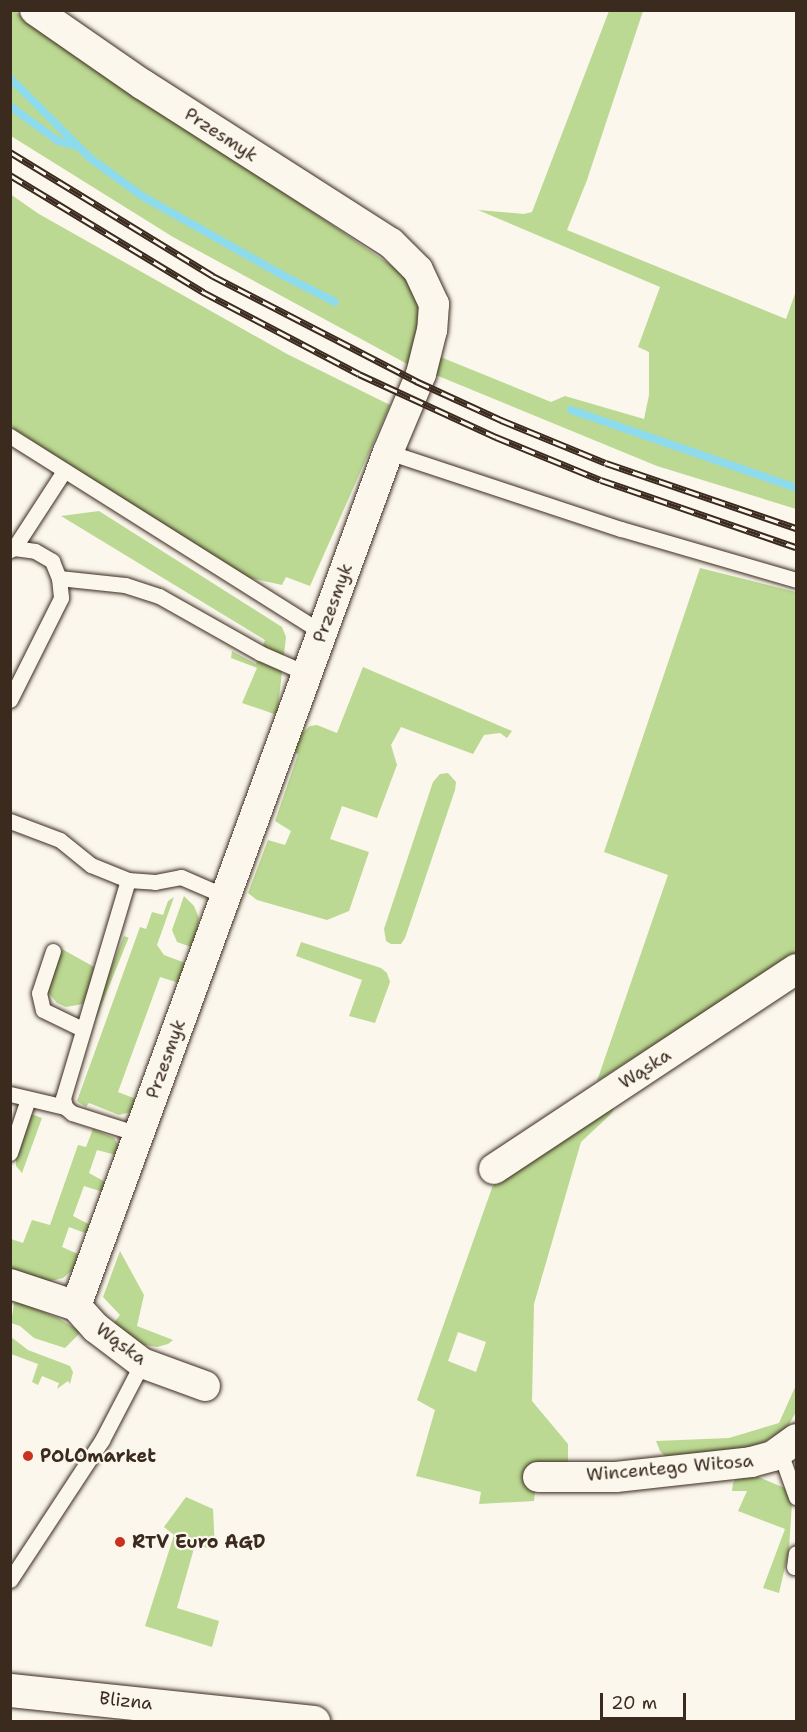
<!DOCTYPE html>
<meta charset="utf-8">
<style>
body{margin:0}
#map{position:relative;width:807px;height:1732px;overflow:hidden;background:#fbf7ec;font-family:"Shantell Sans",sans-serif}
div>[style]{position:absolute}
.green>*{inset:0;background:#bbd992;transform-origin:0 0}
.stream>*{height:8px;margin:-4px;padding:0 4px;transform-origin:4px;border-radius:4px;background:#8ddbec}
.roads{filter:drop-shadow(0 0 2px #3b2a1e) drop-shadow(0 0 2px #3b2a1e)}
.service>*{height:15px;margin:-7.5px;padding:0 7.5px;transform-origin:7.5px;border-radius:7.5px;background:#fbf7ec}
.minor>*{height:30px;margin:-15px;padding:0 15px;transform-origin:15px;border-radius:15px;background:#fbf7ec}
.tertiary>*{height:33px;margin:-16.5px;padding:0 16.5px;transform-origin:16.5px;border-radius:16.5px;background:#fbf7ec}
.rail>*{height:7px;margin-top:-3.5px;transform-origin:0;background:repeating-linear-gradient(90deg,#fbf7ec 0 14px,#3b2a1e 0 28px);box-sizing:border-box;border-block:2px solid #3b2a1e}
.dots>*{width:16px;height:16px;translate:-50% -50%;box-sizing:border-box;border:3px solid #fbf7ec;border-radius:50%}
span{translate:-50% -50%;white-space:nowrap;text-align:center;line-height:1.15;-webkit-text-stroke:4.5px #fbf7ec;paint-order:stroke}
.street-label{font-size:18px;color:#3b2a1e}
.poi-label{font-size:18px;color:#3b2a1e;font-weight:700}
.left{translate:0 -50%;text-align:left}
.frame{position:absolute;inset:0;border:12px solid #3b2a1e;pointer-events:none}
.scale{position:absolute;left:600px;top:1693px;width:86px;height:27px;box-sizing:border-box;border:3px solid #3b2a1e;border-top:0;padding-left:8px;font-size:18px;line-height:21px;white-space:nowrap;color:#3b2a1e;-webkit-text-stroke:4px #fbf7ec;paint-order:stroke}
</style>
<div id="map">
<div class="green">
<div style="clip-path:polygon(13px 10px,72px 53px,297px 201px,408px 277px,421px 306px,411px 366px,173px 237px,11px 136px,10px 11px)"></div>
<div style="clip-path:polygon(609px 11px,643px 11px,587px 180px,567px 230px,786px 319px,796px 291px,796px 509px,657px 466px,431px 373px,438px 356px,551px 402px,565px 396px,644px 419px,649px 395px,649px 352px,638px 347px,660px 287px,478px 210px,524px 214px,532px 212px)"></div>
<div style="clip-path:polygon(10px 194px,39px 214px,287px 354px,390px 405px,310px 586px,286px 577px,282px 585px,241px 576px,11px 427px)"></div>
<div style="clip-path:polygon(99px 511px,282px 627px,286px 637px,277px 715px,242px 703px,257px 668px,231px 658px,232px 651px,256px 664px,265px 640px,61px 516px)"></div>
<div style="clip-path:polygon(700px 568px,796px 592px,796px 954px,597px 1081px,668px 875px,604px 852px)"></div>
<div style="clip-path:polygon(363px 667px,512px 731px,507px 738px,500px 733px,484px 735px,473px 754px,401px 727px,391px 745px,397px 765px,377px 818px,342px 806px,330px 839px,369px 852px,349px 911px,327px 920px,257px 900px,248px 893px,268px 840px,285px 845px,291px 831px,275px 821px,298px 754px,293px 752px,299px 736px,310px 726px,317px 725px,337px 733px)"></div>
<div style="clip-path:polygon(448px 773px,456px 782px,455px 790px,405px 938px,401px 944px,391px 944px,386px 941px,384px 929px,433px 782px,440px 774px)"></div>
<div style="clip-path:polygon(184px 896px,194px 906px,199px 918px,194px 948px,177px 942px,172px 930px)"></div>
<div style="clip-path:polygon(174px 897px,157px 945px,164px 955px,188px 964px,179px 983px,160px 977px,118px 1092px,136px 1099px,131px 1112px,119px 1115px,89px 1103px,86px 1107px,77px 1101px,140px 927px,146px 929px,152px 912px,163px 915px,168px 901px)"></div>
<div style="left:124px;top:936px;width:5px;height:99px;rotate:22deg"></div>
<div style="clip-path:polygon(301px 942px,381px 968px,387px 973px,390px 982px,375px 1023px,349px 1016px,362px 980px,296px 956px)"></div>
<div style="clip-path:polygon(62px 949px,96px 968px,83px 1004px,66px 1007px,57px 1003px,47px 991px)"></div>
<div style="clip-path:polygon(evenodd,620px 1097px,611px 1114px,581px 1142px,534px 1304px,532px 1401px,568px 1444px,568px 1468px,536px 1484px,534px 1501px,479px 1504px,481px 1492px,416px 1476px,435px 1410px,417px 1400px,493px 1185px,620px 1097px,458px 1332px,486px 1342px,476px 1372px,448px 1361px,458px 1332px)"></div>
<div style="clip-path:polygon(31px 1114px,42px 1118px,22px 1173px,16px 1166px,16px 1157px)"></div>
<div style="clip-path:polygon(93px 1129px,114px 1138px,119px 1146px,116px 1155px,97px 1150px,89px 1173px,107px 1183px,103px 1192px,84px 1186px,73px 1216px,92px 1226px,85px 1233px,69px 1227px,62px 1247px,80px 1255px,75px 1268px,63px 1278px,47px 1282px,11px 1272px,11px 1239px,23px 1243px,32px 1220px,50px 1225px,78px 1145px,86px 1147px)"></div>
<div style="clip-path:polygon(120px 1251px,144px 1295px,137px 1326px,173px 1340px,168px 1344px,157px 1347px,144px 1345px,113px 1324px,120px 1315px,103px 1297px)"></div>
<div style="clip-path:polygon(19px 1302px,58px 1318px,81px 1332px,65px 1348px,34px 1338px,20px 1326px,11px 1323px,14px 1303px)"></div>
<div style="clip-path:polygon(11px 1337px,28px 1350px,70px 1366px,73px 1372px,70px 1384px,68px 1381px,57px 1389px,59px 1383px,42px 1376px,38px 1385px,32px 1382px,38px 1364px,11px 1354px)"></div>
<div style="clip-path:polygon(796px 1385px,796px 1412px,787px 1428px,749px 1451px,666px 1457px,660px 1451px,656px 1441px,729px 1438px,779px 1423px)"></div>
<div style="clip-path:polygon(749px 1473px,787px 1489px,792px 1502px,789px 1550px,779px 1593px,763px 1588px,785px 1529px,738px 1511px,747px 1491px,732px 1491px,733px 1483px,740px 1474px)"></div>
<div style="clip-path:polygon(186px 1497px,213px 1509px,215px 1550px,195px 1545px,177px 1608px,219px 1621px,212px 1647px,145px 1626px,174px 1535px,164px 1527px)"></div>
</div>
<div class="stream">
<div style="left:10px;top:78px;width:113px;rotate:45deg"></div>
<div style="left:90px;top:158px;width:64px;rotate:36.2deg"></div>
<div style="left:142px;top:196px;width:163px;rotate:29.4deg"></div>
<div style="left:284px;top:276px;width:57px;rotate:27deg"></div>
<div style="left:10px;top:106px;width:59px;rotate:36.1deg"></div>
<div style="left:58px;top:141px;width:20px;rotate:15deg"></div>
<div style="left:571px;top:410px;width:238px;rotate:19.1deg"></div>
</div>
<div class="roads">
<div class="service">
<div style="left:10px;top:436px;width:370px;rotate:32.2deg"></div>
<div style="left:388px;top:452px;width:245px;rotate:18.3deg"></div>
<div style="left:621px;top:529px;width:182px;rotate:16.2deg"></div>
<div style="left:14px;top:548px;width:92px;rotate:-57deg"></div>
<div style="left:10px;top:550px;width:4px;rotate:-27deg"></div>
<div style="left:14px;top:548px;width:21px;rotate:8deg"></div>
<div style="left:35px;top:551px;width:20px;rotate:30deg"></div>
<div style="left:52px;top:561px;width:18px;rotate:68deg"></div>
<div style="left:59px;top:578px;width:20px;rotate:84deg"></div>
<div style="left:61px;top:598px;width:114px;rotate:116.6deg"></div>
<div style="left:59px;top:578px;width:66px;rotate:6.1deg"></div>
<div style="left:125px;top:585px;width:36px;rotate:18deg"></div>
<div style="left:159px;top:596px;width:116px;rotate:29.4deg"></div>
<div style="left:260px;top:653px;width:52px;rotate:23.6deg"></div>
<div style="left:10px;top:821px;width:53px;rotate:20.8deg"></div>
<div style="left:60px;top:840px;width:40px;rotate:39deg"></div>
<div style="left:91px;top:865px;width:40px;rotate:22deg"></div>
<div style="left:128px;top:880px;width:27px;rotate:4deg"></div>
<div style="left:155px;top:882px;width:26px;rotate:-11deg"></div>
<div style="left:181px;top:877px;width:48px;rotate:23.4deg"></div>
<div style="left:128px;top:880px;width:227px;rotate:106.6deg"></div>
<div style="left:63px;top:1098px;width:9px;rotate:77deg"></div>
<div style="left:65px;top:1107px;width:9px;rotate:41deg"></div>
<div style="left:72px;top:1113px;width:69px;rotate:17.7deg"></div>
<div style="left:53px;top:951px;width:44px;rotate:108.4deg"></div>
<div style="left:39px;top:993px;width:17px;rotate:77deg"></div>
<div style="left:43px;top:1010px;width:43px;rotate:26deg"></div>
<div style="left:10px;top:1094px;width:57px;rotate:13.3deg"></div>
<div style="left:10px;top:1153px;width:57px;rotate:-71.6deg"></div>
<div style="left:780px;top:1452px;width:48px;rotate:70.4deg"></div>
<div style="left:794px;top:1567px;width:14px;rotate:-82deg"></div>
<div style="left:10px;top:1580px;width:168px;rotate:-56.7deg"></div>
<div style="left:102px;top:1440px;width:87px;rotate:-62.5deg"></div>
</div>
<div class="minor">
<div style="left:35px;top:10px;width:130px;rotate:34.7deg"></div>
<div style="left:142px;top:84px;width:295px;rotate:32.6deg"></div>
<div style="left:391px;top:243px;width:38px;rotate:45deg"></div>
<div style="left:418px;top:270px;width:38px;rotate:65deg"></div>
<div style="left:434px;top:304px;width:26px;rotate:94deg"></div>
<div style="left:432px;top:330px;width:45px;rotate:104deg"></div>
<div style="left:421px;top:374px;width:85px;rotate:112.9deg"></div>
<div style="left:388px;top:452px;width:909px;rotate:110.07deg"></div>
<div style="left:494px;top:1169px;width:362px;rotate:-33.5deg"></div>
<div style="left:10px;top:1284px;width:70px;rotate:18.4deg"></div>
<div style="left:76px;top:1306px;width:30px;rotate:48deg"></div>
<div style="left:96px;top:1328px;width:58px;rotate:37.3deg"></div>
<div style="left:142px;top:1363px;width:67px;rotate:20.1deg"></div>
<div style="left:538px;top:1477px;width:78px"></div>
<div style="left:616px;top:1477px;width:136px;rotate:-6.3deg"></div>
<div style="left:751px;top:1462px;width:23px;rotate:-15deg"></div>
<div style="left:773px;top:1456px;width:29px;rotate:-36deg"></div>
</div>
<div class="tertiary">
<div style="left:10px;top:1690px;width:305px;rotate:6deg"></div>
</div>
</div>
<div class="rail">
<div style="left:10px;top:152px;width:238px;rotate:31.4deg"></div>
<div style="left:213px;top:276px;width:229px;rotate:27.3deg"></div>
<div style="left:416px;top:381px;width:94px;rotate:24.6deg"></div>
<div style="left:501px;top:420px;width:113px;rotate:22.3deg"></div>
<div style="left:606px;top:463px;width:201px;rotate:18.9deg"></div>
<div style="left:10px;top:175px;width:226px;rotate:31.2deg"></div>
<div style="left:203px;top:292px;width:176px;rotate:27.7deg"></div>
<div style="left:359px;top:374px;width:151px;rotate:24.7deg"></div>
<div style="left:496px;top:437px;width:113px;rotate:22.3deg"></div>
<div style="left:601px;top:480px;width:206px;rotate:19deg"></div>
</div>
<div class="dots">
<div style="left:28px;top:1456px;background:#c8321e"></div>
<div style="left:120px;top:1542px;background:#c8321e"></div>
</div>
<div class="street-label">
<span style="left:221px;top:135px;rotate:33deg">Przesmyk</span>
<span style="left:333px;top:603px;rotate:-70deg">Przesmyk</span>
<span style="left:166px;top:1059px;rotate:-70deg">Przesmyk</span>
<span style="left:645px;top:1069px;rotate:-33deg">Wąska</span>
<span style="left:121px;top:1344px;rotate:36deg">Wąska</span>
<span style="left:670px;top:1468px;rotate:-5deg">Wincentego Witosa</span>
<span style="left:126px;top:1701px;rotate:6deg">Blizna</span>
</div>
<div class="poi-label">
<span class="left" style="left:40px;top:1456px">POLOmarket</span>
<span class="left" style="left:132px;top:1542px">RTV Euro AGD</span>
</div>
<div class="frame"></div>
<div class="scale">20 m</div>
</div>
